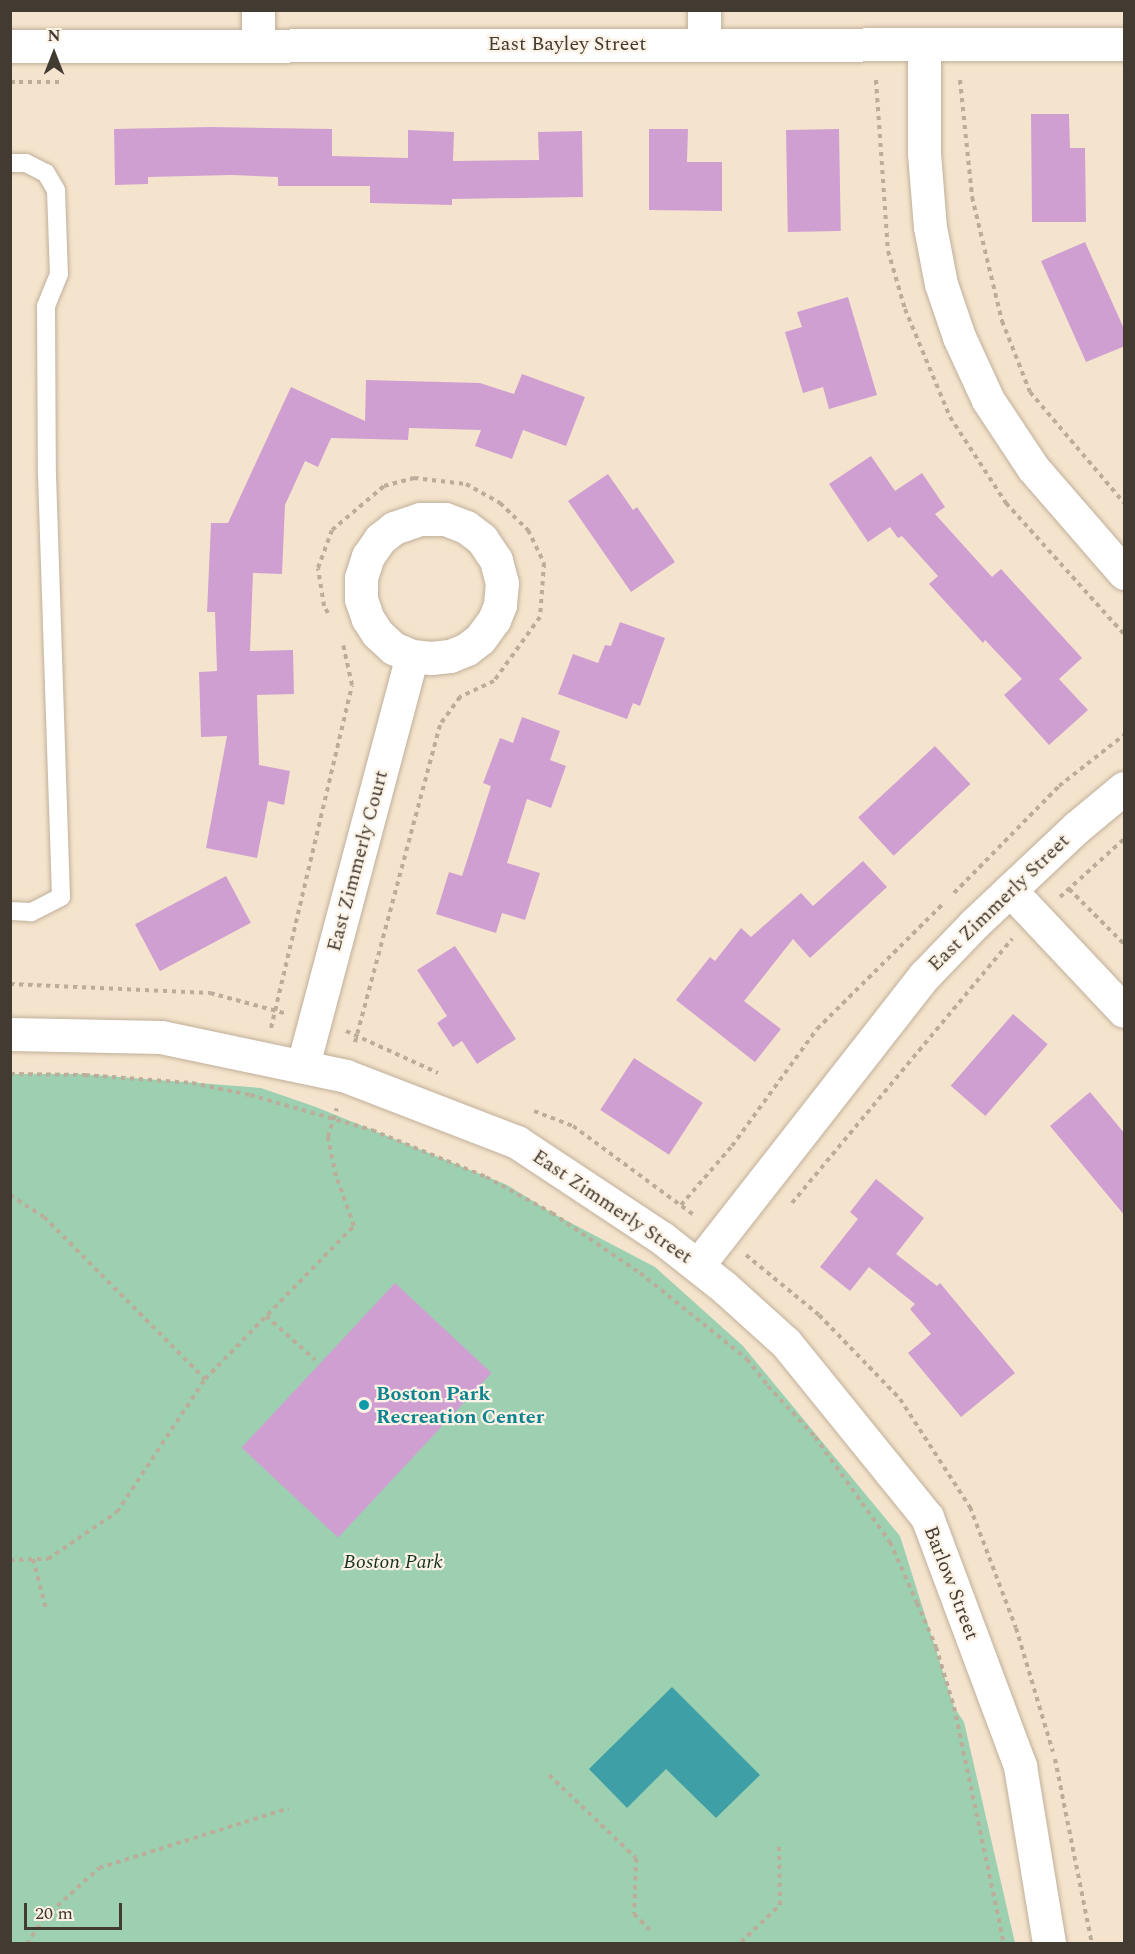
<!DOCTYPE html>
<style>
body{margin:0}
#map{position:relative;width:1135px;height:1954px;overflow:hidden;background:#f5e4cd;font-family:Spectral,serif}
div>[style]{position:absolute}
.green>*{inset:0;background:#9dcfb1}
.water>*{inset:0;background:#3ea0a6}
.building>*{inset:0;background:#d09fd2;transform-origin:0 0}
.path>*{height:4px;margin-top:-2px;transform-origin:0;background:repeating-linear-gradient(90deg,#bbad9a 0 4.5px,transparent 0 9px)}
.roads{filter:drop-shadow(0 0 2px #c0af9a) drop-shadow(0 0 2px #c0af9a)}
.service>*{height:18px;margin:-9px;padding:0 9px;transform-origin:9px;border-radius:9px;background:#fff}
.minor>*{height:33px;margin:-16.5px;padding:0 16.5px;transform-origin:16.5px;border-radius:16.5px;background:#fff}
.dots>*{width:16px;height:16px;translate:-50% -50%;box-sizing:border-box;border:3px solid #fcf2e5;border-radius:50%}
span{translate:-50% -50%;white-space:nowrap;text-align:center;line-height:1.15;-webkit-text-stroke:4.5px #fcf2e5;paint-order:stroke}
.street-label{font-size:20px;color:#423b32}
.culture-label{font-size:20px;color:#0d838f;font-weight:700}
.left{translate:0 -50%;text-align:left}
.park-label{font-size:20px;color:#143323;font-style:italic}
.frame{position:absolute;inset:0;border:12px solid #423b32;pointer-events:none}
.north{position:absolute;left:24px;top:24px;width:60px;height:60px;-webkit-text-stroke:4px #fcf2e5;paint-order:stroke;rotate:0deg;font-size:16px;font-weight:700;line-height:24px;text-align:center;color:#423b32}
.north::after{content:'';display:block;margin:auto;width:21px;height:27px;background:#423b32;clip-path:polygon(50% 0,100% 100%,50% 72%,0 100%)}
.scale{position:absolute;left:24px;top:1903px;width:98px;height:27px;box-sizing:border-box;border:3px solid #423b32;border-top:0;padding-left:8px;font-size:18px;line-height:21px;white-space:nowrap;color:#423b32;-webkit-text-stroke:4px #fcf2e5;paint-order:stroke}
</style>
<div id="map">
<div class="green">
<div style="clip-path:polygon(11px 1074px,80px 1074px,261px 1088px,316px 1107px,507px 1185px,552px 1213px,655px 1267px,743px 1346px,900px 1536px,954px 1707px,964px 1722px,1015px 1943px,11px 1943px)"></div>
</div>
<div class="water">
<div style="clip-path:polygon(672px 1687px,760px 1775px,716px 1818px,666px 1769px,627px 1808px,589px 1769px)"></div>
</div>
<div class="building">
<div style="clip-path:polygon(1031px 114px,1069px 114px,1070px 148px,1085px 148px,1086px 222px,1032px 222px)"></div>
<div style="clip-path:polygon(211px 127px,332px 129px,332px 156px,408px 158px,408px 130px,454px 132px,453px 161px,539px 160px,538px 132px,582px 131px,583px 197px,452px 199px,452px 205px,370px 203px,370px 186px,278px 186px,278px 177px,232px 175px,148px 177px,148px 184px,115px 185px,114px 129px)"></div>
<div style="clip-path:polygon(649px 129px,688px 129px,687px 162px,722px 162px,722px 211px,649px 210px)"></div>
<div style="left:839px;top:129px;width:102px;height:53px;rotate:89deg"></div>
<div style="clip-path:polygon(1085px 242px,1125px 331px,1125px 346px,1086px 362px,1041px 261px)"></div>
<div style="clip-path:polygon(848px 297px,877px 395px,829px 409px,823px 387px,803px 393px,785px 332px,802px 327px,797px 312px)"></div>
<div style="clip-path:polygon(522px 374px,585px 397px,566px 446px,523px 430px,512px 459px,475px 446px,481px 430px,409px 428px,408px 440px,331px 438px,318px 467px,305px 461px,285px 505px,282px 574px,253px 573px,250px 651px,293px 650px,294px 694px,257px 695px,259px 765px,290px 771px,284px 805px,268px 801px,257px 858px,206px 848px,227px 736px,201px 737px,199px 672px,217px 671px,215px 612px,207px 612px,211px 523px,228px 523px,291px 387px,365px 421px,366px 380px,480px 383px,514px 394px)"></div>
<div style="clip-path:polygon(871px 456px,895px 491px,922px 473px,945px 507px,935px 514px,992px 577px,1001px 569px,1082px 658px,1059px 679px,1088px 710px,1049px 745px,1004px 695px,1022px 679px,985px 640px,983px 643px,929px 584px,938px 576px,902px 536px,898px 538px,890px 527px,868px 542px,829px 484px)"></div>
<div style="clip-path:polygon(608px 474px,633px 510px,637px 507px,675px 562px,631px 592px,568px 501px)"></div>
<div style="clip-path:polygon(620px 622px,665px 638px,640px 706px,633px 703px,627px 719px,558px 694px,573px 654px,598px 663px,605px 645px,611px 646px)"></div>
<div style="clip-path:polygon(522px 717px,560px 731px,550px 760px,566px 766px,551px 808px,527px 799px,507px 863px,540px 873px,525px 920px,502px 913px,496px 933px,436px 914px,449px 872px,462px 876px,491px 786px,483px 783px,500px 738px,513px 743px)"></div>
<div style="left:935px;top:746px;width:52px;height:105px;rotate:47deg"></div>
<div style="clip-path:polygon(863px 861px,887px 887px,810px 958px,793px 939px,744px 1001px,781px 1029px,755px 1062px,676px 1000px,710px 957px,715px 961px,741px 928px,751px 937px,801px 893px,813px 906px)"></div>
<div style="left:226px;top:876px;width:53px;height:103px;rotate:62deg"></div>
<div style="clip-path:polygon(455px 946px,516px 1039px,477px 1064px,462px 1041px,453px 1047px,437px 1023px,447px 1016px,417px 970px)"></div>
<div style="left:1013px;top:1014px;width:46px;height:95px;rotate:41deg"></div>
<div style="left:634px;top:1058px;width:82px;height:62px;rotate:33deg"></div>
<div style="clip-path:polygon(1090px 1092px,1125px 1134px,1125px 1216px,1050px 1126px)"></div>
<div style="clip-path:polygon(876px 1179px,924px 1218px,896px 1254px,937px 1286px,940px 1283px,1015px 1373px,961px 1417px,908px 1353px,931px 1334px,910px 1309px,915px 1304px,869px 1267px,850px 1291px,820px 1267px,858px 1219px,850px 1212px)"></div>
<div style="left:395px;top:1283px;width:132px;height:225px;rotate:43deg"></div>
</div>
<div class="path">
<div style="left:876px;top:80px;width:171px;rotate:86deg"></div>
<div style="left:888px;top:251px;width:60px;rotate:73.7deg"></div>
<div style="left:905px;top:309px;width:117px;rotate:67.4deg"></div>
<div style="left:950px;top:417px;width:103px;rotate:56.9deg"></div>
<div style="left:1006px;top:503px;width:176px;rotate:48deg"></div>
<div style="left:960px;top:80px;width:118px;rotate:84.1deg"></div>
<div style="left:972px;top:197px;width:128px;rotate:76.4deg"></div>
<div style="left:1002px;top:321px;width:76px;rotate:68.5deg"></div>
<div style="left:1030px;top:392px;width:145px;rotate:49.7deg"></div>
<div style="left:10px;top:82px;width:49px"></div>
<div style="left:328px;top:613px;width:8px;rotate:-120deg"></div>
<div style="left:324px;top:606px;width:38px;rotate:-99deg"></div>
<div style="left:318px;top:568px;width:40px;rotate:-69.8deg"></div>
<div style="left:332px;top:530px;width:68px;rotate:-40.2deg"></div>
<div style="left:384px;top:486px;width:31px;rotate:-15deg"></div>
<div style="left:414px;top:478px;width:52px;rotate:6.6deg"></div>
<div style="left:466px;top:484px;width:39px;rotate:29deg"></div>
<div style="left:500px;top:503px;width:39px;rotate:44deg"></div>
<div style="left:528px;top:530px;width:37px;rotate:64deg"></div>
<div style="left:544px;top:563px;width:54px;rotate:94.2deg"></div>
<div style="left:540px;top:617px;width:79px;rotate:125.7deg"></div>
<div style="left:494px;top:681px;width:38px;rotate:155deg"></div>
<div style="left:460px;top:697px;width:34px;rotate:126deg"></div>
<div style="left:440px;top:725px;width:331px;rotate:105deg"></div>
<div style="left:1069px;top:889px;width:78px;rotate:45deg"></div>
<div style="left:954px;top:893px;width:150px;rotate:-45.5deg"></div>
<div style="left:1059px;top:786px;width:83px;rotate:-38.1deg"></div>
<div style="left:1060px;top:897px;width:86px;rotate:-42.2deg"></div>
<div style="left:10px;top:984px;width:200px;rotate:2.6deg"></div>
<div style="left:210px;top:993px;width:77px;rotate:15.1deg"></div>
<div style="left:271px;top:1028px;width:352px;rotate:-76.7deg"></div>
<div style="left:352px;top:685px;width:42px;rotate:-102.4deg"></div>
<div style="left:346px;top:1031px;width:101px;rotate:24.5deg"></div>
<div style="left:10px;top:1074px;width:75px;rotate:0.8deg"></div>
<div style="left:85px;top:1075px;width:107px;rotate:4.3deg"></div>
<div style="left:192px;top:1083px;width:59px;rotate:11.7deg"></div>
<div style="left:250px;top:1095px;width:127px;rotate:16deg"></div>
<div style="left:372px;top:1130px;width:123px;rotate:22.4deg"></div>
<div style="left:486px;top:1177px;width:75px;rotate:28.6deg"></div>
<div style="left:552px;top:1213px;width:107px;rotate:34.3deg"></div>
<div style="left:640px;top:1273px;width:137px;rotate:38.8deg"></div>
<div style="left:747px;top:1359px;width:34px;rotate:52deg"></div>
<div style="left:768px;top:1386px;width:69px;rotate:47.3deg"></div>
<div style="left:815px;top:1437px;width:129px;rotate:54.5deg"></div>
<div style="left:890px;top:1542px;width:67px;rotate:66.1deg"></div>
<div style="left:917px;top:1603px;width:48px;rotate:66.6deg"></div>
<div style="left:936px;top:1647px;width:63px;rotate:73.3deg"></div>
<div style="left:954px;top:1707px;width:242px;rotate:78.1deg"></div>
<div style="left:534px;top:1111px;width:42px;rotate:21deg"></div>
<div style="left:573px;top:1126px;width:152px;rotate:36.4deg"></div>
<div style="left:10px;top:1195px;width:40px;rotate:32.9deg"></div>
<div style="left:44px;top:1217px;width:228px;rotate:45.2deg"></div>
<div style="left:792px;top:1203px;width:344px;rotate:-50.2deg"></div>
<div style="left:681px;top:1205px;width:78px;rotate:-49.2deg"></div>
<div style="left:732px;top:1146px;width:145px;rotate:-54deg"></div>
<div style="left:817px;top:1029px;width:176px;rotate:-44.8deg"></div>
<div style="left:746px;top:1255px;width:94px;rotate:39.4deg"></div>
<div style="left:819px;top:1315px;width:117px;rotate:46deg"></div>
<div style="left:900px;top:1399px;width:129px;rotate:57.1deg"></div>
<div style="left:970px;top:1507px;width:129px;rotate:69.2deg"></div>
<div style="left:1016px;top:1628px;width:129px;rotate:73.4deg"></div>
<div style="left:266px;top:1316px;width:66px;rotate:41.9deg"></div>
<div style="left:33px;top:1559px;width:52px;rotate:75.4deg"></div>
<div style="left:10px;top:1560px;width:38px;rotate:-2deg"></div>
<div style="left:48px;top:1559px;width:83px;rotate:-34.3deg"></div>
<div style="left:117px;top:1512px;width:159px;rotate:-56.5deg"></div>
<div style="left:205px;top:1379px;width:214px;rotate:-45.8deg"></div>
<div style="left:354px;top:1226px;width:53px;rotate:-109.8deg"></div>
<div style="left:336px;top:1176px;width:40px;rotate:-102deg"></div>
<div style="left:328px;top:1137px;width:30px;rotate:-73deg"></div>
<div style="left:1055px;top:1759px;width:189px;rotate:78.7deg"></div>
<div style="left:549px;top:1775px;width:120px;rotate:43.7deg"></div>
<div style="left:636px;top:1858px;width:56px;rotate:92deg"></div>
<div style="left:634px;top:1914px;width:27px;rotate:45deg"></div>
<div style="left:741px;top:1942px;width:54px;rotate:-43.5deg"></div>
<div style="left:780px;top:1905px;width:58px;rotate:-91deg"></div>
<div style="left:27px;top:1944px;width:31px;rotate:-57deg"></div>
<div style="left:44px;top:1918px;width:74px;rotate:-42.3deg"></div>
<div style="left:99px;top:1868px;width:199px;rotate:-17.5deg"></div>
</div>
<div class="roads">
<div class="service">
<div style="left:10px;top:163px;width:16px"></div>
<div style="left:26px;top:163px;width:22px;rotate:27deg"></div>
<div style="left:46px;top:173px;width:20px;rotate:60deg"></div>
<div style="left:56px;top:190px;width:84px;rotate:88deg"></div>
<div style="left:59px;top:274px;width:35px;rotate:112deg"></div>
<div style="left:46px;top:306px;width:169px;rotate:89.7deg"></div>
<div style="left:47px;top:475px;width:422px;rotate:88.1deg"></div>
<div style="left:61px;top:897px;width:34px;rotate:153deg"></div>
<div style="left:31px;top:912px;width:21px;rotate:-177deg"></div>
</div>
<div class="minor">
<div style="left:258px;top:10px;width:35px;rotate:90deg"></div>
<div style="left:704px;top:44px;width:34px;rotate:-90deg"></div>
<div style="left:924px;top:44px;width:109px;rotate:90deg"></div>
<div style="left:924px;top:153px;width:74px;rotate:85.4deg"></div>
<div style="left:930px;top:227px;width:58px;rotate:79.1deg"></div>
<div style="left:941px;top:284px;width:56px;rotate:71.2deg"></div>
<div style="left:959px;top:337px;width:69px;rotate:65.3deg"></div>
<div style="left:988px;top:400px;width:82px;rotate:56.5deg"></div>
<div style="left:1033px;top:468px;width:139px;rotate:49.1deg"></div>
<div style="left:10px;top:46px;width:1114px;rotate:-0.1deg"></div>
<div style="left:1010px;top:890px;width:166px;rotate:46.7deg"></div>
<div style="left:10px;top:1034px;width:151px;rotate:1.1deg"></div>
<div style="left:161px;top:1037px;width:189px;rotate:11.9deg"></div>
<div style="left:346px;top:1076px;width:183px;rotate:21.1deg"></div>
<div style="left:517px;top:1142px;width:174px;rotate:33.5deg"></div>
<div style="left:662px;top:1238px;width:79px;rotate:38.3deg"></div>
<div style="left:724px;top:1287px;width:84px;rotate:42.1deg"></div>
<div style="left:786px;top:1343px;width:224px;rotate:51deg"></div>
<div style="left:927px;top:1517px;width:266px;rotate:69.5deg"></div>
<div style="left:1020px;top:1766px;width:180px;rotate:80.7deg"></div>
<div style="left:303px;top:1065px;width:423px;rotate:-75.1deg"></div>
<div style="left:412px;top:656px;width:19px;rotate:6deg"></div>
<div style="left:431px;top:658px;width:19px;rotate:-6deg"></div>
<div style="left:450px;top:656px;width:18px;rotate:-22deg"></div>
<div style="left:467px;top:649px;width:16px;rotate:-38deg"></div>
<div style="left:480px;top:639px;width:24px;rotate:-54deg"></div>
<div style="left:494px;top:620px;width:16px;rotate:-68deg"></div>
<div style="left:500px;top:605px;width:22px;rotate:-85deg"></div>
<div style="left:502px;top:583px;width:24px;rotate:-105deg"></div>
<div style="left:496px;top:560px;width:25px;rotate:-124deg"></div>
<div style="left:482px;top:539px;width:20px;rotate:-143deg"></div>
<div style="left:466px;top:527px;width:22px;rotate:-159deg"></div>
<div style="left:445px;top:519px;width:25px;rotate:180deg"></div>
<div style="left:420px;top:519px;width:28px;rotate:161deg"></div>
<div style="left:394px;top:528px;width:18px;rotate:142deg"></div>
<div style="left:380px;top:539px;width:21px;rotate:125deg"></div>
<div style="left:368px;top:556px;width:23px;rotate:108deg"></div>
<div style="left:361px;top:578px;width:21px;rotate:90deg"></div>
<div style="left:361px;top:599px;width:21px;rotate:71deg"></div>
<div style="left:368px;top:619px;width:17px;rotate:57deg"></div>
<div style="left:377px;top:633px;width:22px;rotate:43deg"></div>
<div style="left:393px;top:648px;width:21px;rotate:23deg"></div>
<div style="left:698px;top:1265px;width:367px;rotate:-52deg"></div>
<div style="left:924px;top:976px;width:72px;rotate:-46.1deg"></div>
<div style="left:974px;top:924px;width:141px;rotate:-43.3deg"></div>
<div style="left:1077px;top:827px;width:61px;rotate:-39.7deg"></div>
</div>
</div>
<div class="dots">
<div style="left:364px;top:1405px;background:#0f9aa8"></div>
</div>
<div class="street-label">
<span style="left:567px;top:44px">East Bayley Street</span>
<span style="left:358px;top:861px;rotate:-75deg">East Zimmerly Court</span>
<span style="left:999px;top:903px;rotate:-44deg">East Zimmerly Street</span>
<span style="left:612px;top:1207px;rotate:34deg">East Zimmerly Street</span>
<span style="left:951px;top:1583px;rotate:69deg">Barlow Street</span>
</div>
<div class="culture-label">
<span class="left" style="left:376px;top:1406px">Boston Park<br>Recreation Center</span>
</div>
<div class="park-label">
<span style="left:393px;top:1562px">Boston Park</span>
</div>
<div class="frame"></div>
<div class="north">N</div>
<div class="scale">20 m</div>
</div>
